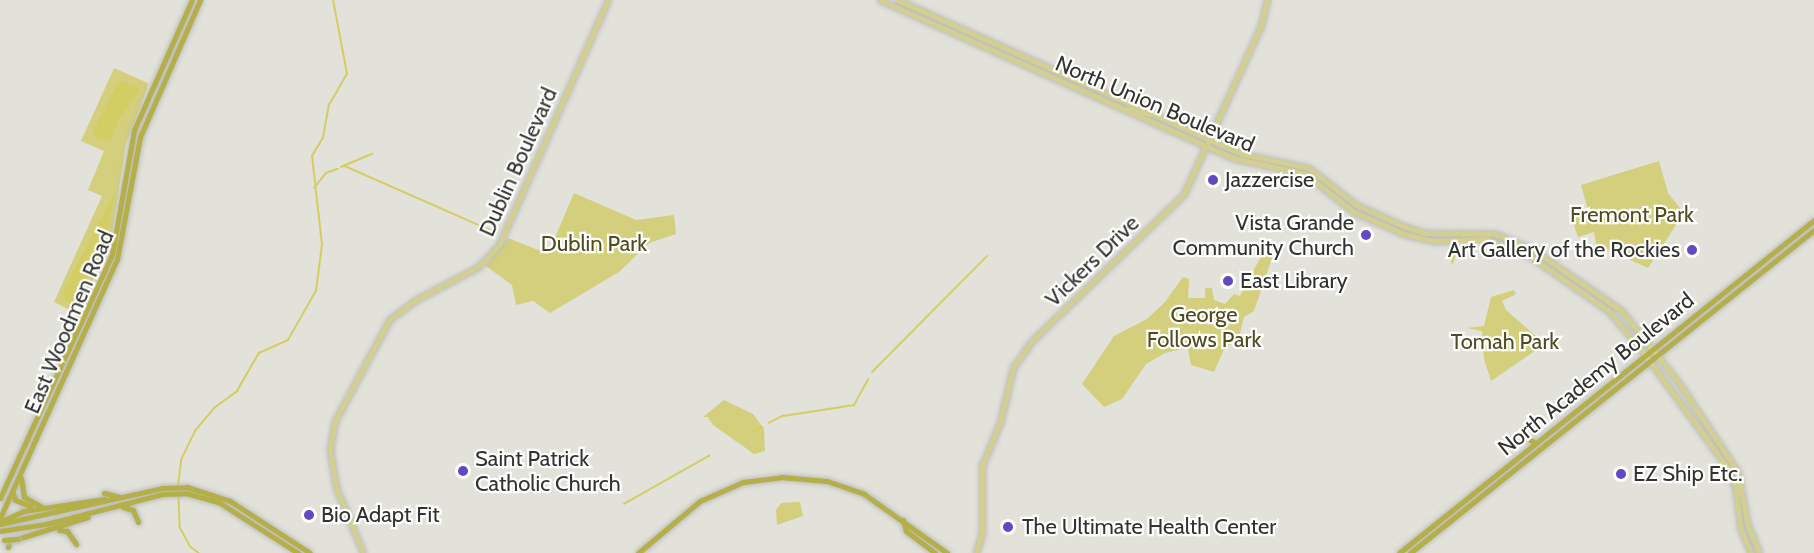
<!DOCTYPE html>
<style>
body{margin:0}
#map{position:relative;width:1814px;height:553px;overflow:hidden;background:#e2e2da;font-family:Cabin,sans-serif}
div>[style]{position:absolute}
.green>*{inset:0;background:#d3cf7c}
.water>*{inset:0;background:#d3ce64}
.stream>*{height:1.5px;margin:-0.75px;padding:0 0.75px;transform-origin:0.75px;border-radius:0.75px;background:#d3ce64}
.roads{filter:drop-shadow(0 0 2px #bdbdbd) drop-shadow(0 0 2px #bdbdbd)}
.major>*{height:4.5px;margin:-2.25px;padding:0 2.25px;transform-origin:2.25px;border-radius:2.25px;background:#d2cf91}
.highway>*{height:5px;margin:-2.5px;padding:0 2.5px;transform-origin:2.5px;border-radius:2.5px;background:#b4af47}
.bridges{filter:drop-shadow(0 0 2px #bdbdbd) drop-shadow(0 0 2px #bdbdbd)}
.highway-bridge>*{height:5px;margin:-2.5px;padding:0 2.5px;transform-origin:2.5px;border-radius:2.5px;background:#b4af47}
.dots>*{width:16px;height:16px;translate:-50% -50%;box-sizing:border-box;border:3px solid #fffffe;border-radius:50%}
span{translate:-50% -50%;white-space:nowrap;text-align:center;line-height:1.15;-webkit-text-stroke:4.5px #fffffe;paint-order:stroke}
.street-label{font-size:22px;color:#323230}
.poi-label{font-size:22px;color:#323230}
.left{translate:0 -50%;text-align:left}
.right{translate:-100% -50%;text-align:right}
.park-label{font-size:22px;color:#4e4c20}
</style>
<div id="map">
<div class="green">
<div style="clip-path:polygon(114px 68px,148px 83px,147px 89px,126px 144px,110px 247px,76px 313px,54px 302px,102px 196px,88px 190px,104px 151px,81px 141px)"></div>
<div style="clip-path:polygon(1659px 161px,1668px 193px,1684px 213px,1648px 268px,1596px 244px,1594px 232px,1578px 237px,1571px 216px,1588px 210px,1581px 185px)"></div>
<div style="clip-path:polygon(574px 193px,636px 220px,674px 215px,676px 234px,649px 243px,619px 272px,550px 313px,533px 301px,516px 305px,512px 285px,486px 266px,508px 238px,548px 254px)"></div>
<div style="clip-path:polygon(1265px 249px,1274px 252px,1254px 311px,1244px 317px,1238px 341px,1225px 347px,1214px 372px,1191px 365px,1188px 348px,1165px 353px,1146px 364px,1122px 399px,1104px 407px,1082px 384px,1114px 336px,1147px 319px,1165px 302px,1183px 277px,1189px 279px,1188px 298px,1205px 298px,1205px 288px,1212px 288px,1214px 300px,1225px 304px,1234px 294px,1240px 296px)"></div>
<div style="clip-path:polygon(1514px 290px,1516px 294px,1502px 301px,1506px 310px,1545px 344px,1491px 381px,1484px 359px,1482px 331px,1467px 328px,1484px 326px,1491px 297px)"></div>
<div style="clip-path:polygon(724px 400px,753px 414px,764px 429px,765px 451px,754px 454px,713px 425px,708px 417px,703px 417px)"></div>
<div style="clip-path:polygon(800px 502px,803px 516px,777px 525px,776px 510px,781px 503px)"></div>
</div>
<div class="water">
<div style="clip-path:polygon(119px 80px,141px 89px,118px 121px,111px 139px,104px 141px,95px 137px,93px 131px)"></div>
<div style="clip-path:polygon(115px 192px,104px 250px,76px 302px,69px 303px,63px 298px,65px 288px)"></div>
</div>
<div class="stream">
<div style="left:345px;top:166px;width:166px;rotate:23.8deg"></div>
<div style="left:341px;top:167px;width:34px;rotate:-23deg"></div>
<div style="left:314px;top:188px;width:19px;rotate:-51deg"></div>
<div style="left:326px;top:173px;width:12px;rotate:-20deg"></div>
<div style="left:1452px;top:263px;width:15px;rotate:-70deg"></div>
<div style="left:872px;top:372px;width:163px;rotate:-45.2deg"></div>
<div style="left:769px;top:423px;width:16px;rotate:-27deg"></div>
<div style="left:783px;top:416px;width:72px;rotate:-8.8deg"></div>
<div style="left:854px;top:405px;width:29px;rotate:-61deg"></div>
<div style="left:751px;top:432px;width:12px;rotate:-24deg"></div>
<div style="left:178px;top:486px;width:26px;rotate:-83deg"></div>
<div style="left:181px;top:460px;width:32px;rotate:-64deg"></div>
<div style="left:195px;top:431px;width:30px;rotate:-50deg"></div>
<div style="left:214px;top:408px;width:29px;rotate:-36deg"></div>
<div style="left:237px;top:391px;width:44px;rotate:-59.9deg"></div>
<div style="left:259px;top:353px;width:32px;rotate:-24deg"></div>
<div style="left:288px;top:340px;width:56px;rotate:-60.3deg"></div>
<div style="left:316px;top:291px;width:46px;rotate:-82.6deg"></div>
<div style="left:322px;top:245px;width:90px;rotate:-96.4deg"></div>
<div style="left:312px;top:156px;width:21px;rotate:-59deg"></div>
<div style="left:323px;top:138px;width:34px;rotate:-80deg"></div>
<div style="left:329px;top:105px;width:36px;rotate:-60deg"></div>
<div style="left:347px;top:74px;width:75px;rotate:-100.7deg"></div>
<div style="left:179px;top:496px;width:31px;rotate:88deg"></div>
<div style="left:180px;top:527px;width:21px;rotate:62deg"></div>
<div style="left:190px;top:546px;width:11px;rotate:38deg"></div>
<div style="left:624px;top:504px;width:98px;rotate:-29.5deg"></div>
</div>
<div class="roads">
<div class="major">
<div style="left:880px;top:0;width:387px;rotate:24.1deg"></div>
<div style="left:1233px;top:158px;width:75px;rotate:12.4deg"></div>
<div style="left:1306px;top:174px;width:61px;rotate:38.4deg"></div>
<div style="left:1354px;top:212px;width:55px;rotate:23.7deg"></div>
<div style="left:1404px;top:234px;width:31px;rotate:13deg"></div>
<div style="left:1434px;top:241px;width:52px;rotate:-2.2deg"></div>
<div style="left:1486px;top:239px;width:44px;rotate:20.1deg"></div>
<div style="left:1527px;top:254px;width:100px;rotate:34.8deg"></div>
<div style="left:1609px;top:311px;width:51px;rotate:49.8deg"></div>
<div style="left:1642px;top:350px;width:146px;rotate:53.9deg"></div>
<div style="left:1728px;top:468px;width:22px;rotate:68deg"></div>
<div style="left:1736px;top:488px;width:41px;rotate:83deg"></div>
<div style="left:1741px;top:529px;width:26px;rotate:67deg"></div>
<div style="left:898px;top:0;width:377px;rotate:24.1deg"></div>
<div style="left:1242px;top:154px;width:68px;rotate:11.8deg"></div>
<div style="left:1309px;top:168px;width:61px;rotate:37.6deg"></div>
<div style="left:1357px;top:205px;width:51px;rotate:24.5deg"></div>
<div style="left:1403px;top:226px;width:23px;rotate:18deg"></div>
<div style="left:1425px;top:233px;width:71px;rotate:0.8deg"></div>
<div style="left:1496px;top:234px;width:41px;rotate:22.8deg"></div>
<div style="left:1534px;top:250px;width:107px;rotate:34.7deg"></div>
<div style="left:1622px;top:311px;width:93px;rotate:51.5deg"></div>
<div style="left:1680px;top:384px;width:105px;rotate:56.6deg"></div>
<div style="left:1738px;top:472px;width:54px;rotate:79.3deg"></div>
<div style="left:1748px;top:525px;width:30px;rotate:67deg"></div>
<div style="left:1126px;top:110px;width:6px;rotate:-18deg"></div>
<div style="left:1132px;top:108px;width:19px;rotate:18deg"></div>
<div style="left:363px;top:553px;width:70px;rotate:-112.6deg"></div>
<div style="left:336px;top:488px;width:39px;rotate:-99deg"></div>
<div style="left:330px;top:449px;width:28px;rotate:-80deg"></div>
<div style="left:335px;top:421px;width:116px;rotate:-61.7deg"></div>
<div style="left:390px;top:319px;width:32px;rotate:-36deg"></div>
<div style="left:416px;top:300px;width:70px;rotate:-28deg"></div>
<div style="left:478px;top:267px;width:30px;rotate:-46deg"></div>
<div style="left:499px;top:245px;width:268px;rotate:-66deg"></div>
<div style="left:976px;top:553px;width:21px;rotate:-73deg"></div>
<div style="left:982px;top:533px;width:67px;rotate:-90deg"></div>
<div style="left:982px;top:466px;width:47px;rotate:-67.3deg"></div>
<div style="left:1000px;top:423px;width:57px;rotate:-76.7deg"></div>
<div style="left:1013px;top:368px;width:32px;rotate:-55deg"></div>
<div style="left:1031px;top:342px;width:213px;rotate:-44deg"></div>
<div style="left:1184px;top:194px;width:185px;rotate:-65.4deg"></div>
<div style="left:1261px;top:26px;width:27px;rotate:-77deg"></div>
</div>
<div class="highway">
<div style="left:1526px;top:437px;width:11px;rotate:34deg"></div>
<div style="left:21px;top:478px;width:19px;rotate:81deg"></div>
<div style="left:24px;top:497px;width:21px;rotate:29deg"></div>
<div style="left:13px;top:493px;width:7px;rotate:74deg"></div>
<div style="left:15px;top:500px;width:17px;rotate:21deg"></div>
<div style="left:104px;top:493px;width:16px;rotate:14deg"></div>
<div style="left:0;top:498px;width:268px;rotate:-65.3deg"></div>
<div style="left:112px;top:254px;width:126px;rotate:-79.9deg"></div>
<div style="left:134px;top:130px;width:142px;rotate:-66deg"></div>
<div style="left:123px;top:507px;width:10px;rotate:17deg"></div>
<div style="left:133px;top:510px;width:13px;rotate:67deg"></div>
<div style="left:0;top:518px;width:284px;rotate:-65.7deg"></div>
<div style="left:117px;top:259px;width:124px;rotate:-79.3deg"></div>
<div style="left:140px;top:137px;width:150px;rotate:-66.3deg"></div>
<div style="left:903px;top:520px;width:11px;rotate:75deg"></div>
<div style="left:906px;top:531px;width:36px;rotate:37deg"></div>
<div style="left:0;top:522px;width:26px;rotate:-25deg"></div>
<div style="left:24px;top:511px;width:81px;rotate:-8.5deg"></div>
<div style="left:0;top:524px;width:166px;rotate:-12.5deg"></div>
<div style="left:162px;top:488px;width:25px;rotate:-2deg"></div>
<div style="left:187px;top:487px;width:45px;rotate:18deg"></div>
<div style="left:230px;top:501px;width:95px;rotate:33deg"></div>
<div style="left:59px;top:530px;width:8px;rotate:7deg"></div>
<div style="left:67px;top:531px;width:16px;rotate:55deg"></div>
<div style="left:0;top:531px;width:47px;rotate:-8.7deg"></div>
<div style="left:46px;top:524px;width:121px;rotate:-14.4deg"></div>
<div style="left:163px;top:494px;width:23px;rotate:-2deg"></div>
<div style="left:186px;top:493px;width:35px;rotate:16deg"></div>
<div style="left:220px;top:503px;width:93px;rotate:32.7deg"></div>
<div style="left:17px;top:539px;width:74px;rotate:-17.2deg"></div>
<div style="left:8px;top:547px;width:4px;rotate:-76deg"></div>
<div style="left:638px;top:553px;width:81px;rotate:-40deg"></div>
<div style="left:700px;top:501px;width:47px;rotate:-23.8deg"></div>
<div style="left:743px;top:482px;width:38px;rotate:-7deg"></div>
<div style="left:781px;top:477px;width:46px;rotate:5deg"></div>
<div style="left:827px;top:481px;width:39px;rotate:19deg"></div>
<div style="left:864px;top:494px;width:102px;rotate:35.4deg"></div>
<div style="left:1399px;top:553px;width:532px;rotate:-38.74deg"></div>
<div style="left:1410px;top:553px;width:517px;rotate:-38.64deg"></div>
</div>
</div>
<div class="bridges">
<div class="highway-bridge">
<div style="left:4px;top:540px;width:13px;rotate:-4deg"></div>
</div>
</div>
<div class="dots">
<div style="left:1213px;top:180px;background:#6149c2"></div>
<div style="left:1366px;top:235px;background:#6149c2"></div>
<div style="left:1692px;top:250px;background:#6149c2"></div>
<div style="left:1228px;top:281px;background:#6149c2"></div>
<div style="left:463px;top:471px;background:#6149c2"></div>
<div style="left:1621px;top:474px;background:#6149c2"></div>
<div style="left:309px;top:515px;background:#6149c2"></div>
<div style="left:1008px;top:527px;background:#6149c2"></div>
</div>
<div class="street-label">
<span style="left:1155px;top:104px;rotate:23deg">North Union Boulevard</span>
<span style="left:518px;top:162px;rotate:-66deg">Dublin Boulevard</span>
<span style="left:1092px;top:261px;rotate:-44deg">Vickers Drive</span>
<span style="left:69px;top:322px;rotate:-67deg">East Woodmen Road</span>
<span style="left:1596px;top:374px;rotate:-39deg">North Academy Boulevard</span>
</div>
<div class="poi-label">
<span class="left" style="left:1225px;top:180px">Jazzercise</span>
<span class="right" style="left:1354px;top:235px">Vista Grande<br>Community Church</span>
<span class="right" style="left:1680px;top:250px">Art Gallery of the Rockies</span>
<span class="left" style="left:1240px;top:281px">East Library</span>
<span class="left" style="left:475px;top:471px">Saint Patrick<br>Catholic Church</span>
<span class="left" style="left:1633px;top:474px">EZ Ship Etc.</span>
<span class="left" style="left:321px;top:515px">Bio Adapt Fit</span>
<span class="left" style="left:1022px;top:527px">The Ultimate Health Center</span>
</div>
<div class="park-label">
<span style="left:1632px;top:215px">Fremont Park</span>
<span style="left:594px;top:244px">Dublin Park</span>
<span style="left:1204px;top:327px">George<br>Follows Park</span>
<span style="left:1505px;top:342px">Tomah Park</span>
</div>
</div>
